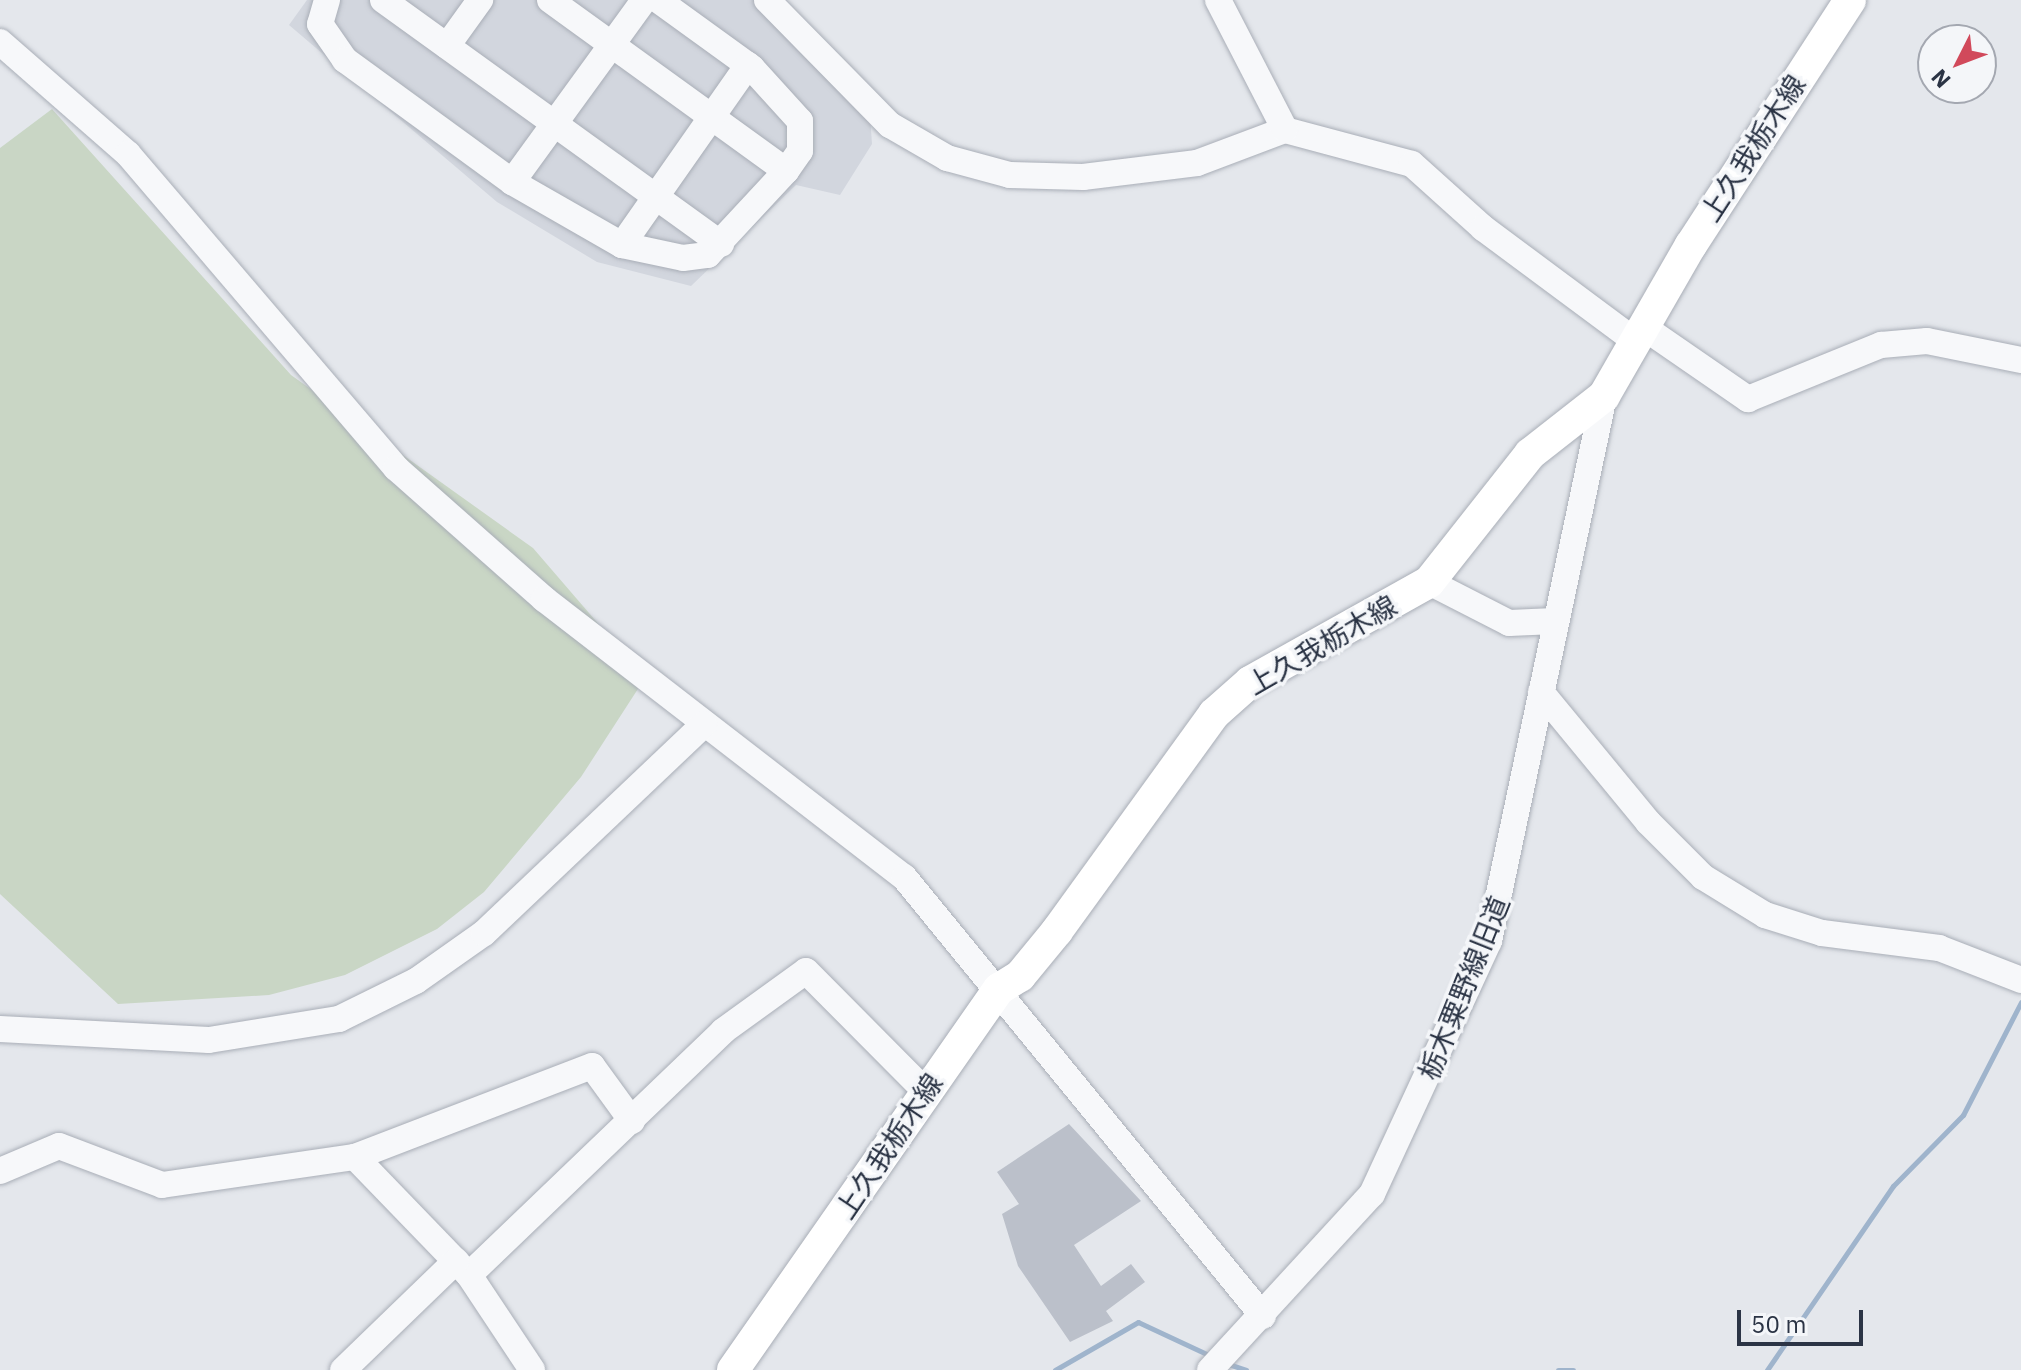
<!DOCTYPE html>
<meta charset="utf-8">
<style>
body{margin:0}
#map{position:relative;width:2021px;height:1370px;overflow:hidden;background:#e4e7ec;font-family:"IBM Plex Sans","Noto Sans JP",sans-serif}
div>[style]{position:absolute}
.built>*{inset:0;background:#d2d6de}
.green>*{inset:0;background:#c9d6c5}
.stream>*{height:5px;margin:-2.5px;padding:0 2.5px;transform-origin:2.5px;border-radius:2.5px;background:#9fb4cc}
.building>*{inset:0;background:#bbc0ca}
.roads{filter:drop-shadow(0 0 2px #a9aeb7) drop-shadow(0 0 2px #a9aeb7)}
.minor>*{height:26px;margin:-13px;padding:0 13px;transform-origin:13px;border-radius:13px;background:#f7f8fa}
.major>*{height:32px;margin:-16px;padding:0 16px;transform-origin:16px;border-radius:16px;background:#fff}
span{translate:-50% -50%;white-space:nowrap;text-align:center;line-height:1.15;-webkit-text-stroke:7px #f4f6f9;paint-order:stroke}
.street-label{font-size:28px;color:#2b3445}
.north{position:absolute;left:1917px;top:24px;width:80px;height:80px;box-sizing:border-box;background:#f4f6f9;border:2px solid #a4a8b1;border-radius:50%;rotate:228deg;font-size:22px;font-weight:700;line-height:32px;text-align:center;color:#2b3445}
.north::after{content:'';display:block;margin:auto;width:28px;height:36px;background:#d1495b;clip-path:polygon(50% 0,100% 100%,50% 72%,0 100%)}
.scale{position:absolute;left:1737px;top:1310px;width:126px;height:36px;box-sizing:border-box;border:4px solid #2b3445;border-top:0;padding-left:10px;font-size:24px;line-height:28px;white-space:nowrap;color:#2b3445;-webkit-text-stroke:6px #f4f6f9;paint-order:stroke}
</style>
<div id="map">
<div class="built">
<div style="clip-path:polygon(307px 0,758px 0,870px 115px,872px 144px,840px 195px,796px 185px,691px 286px,597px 262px,497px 202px,289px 25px)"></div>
</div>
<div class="green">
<div style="clip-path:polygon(52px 109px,291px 375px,533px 548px,645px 678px,581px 777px,484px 892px,437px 929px,345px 975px,269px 995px,118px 1004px,0 894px,0 148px)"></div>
</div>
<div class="stream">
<div style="left:1228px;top:1364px;width:19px;rotate:18deg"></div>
<div style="left:1055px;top:1370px;width:96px;rotate:-30deg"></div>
<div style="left:1138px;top:1322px;width:81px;rotate:25deg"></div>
<div style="left:1558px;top:1370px;width:15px"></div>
<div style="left:1767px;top:1370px;width:223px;rotate:-55.6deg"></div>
<div style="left:1893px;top:1186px;width:100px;rotate:-45.4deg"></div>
<div style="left:1963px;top:1115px;width:127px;rotate:-62.8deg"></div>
</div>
<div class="building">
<div style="clip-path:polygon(1069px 1124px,1141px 1201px,1074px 1245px,1101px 1286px,1131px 1264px,1145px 1282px,1106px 1311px,1113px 1321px,1070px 1342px,1018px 1266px,1002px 1214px,1019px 1204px,997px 1172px)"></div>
</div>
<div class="roads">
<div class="minor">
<div style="left:327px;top:0;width:25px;rotate:106deg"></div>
<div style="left:320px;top:24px;width:44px;rotate:55.2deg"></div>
<div style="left:345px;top:60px;width:207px;rotate:36.1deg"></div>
<div style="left:512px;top:182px;width:127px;rotate:29.8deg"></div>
<div style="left:622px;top:245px;width:62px;rotate:12deg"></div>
<div style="left:683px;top:258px;width:25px;rotate:-7deg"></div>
<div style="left:708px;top:255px;width:115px;rotate:-47.1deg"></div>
<div style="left:786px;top:171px;width:24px;rotate:-55deg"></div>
<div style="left:800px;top:151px;width:30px;rotate:-90deg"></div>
<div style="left:800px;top:121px;width:72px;rotate:-132.2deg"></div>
<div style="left:752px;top:68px;width:116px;rotate:-144.1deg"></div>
<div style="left:383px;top:0;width:417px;rotate:35.8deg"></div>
<div style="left:550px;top:0;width:291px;rotate:35.9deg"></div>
<div style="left:767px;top:0;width:175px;rotate:45.5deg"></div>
<div style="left:890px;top:125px;width:66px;rotate:30.1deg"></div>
<div style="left:947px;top:158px;width:65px;rotate:15.1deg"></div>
<div style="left:1010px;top:175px;width:73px;rotate:1.6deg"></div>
<div style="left:1083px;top:177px;width:115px;rotate:-7deg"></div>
<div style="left:1197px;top:163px;width:94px;rotate:-20.6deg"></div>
<div style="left:1285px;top:130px;width:131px;rotate:15deg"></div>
<div style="left:1412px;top:164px;width:96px;rotate:42deg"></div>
<div style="left:1483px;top:228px;width:188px;rotate:36.6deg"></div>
<div style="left:1218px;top:0;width:146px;rotate:62.7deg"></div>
<div style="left:0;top:42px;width:170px;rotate:41.2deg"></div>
<div style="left:128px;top:154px;width:413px;rotate:49.5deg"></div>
<div style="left:396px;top:468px;width:198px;rotate:41.5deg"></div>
<div style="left:544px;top:599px;width:455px;rotate:37.7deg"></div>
<div style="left:904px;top:877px;width:567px;rotate:50.72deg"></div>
<div style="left:447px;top:46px;width:57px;rotate:-54.3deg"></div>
<div style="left:512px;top:182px;width:225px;rotate:-54deg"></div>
<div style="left:622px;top:245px;width:220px;rotate:-55deg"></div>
<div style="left:1642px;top:326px;width:129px;rotate:34.6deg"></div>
<div style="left:1748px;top:399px;width:144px;rotate:-22.1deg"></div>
<div style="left:1881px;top:345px;width:46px;rotate:-5deg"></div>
<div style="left:1927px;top:341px;width:96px;rotate:11.4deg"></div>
<div style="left:1429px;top:582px;width:90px;rotate:27.1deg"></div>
<div style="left:1509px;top:623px;width:46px;rotate:-2.5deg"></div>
<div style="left:1541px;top:692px;width:168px;rotate:50.5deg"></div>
<div style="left:1648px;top:822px;width:78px;rotate:45deg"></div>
<div style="left:1703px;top:877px;width:73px;rotate:31.5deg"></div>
<div style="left:1765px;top:915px;width:60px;rotate:17.5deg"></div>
<div style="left:1822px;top:933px;width:118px;rotate:7.3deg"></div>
<div style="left:1939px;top:948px;width:88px;rotate:21.3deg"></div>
<div style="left:0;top:1029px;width:209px;rotate:3deg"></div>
<div style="left:209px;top:1040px;width:132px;rotate:-9.2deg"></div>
<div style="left:339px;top:1019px;width:86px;rotate:-26.3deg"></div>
<div style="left:416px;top:981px;width:83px;rotate:-35.2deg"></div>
<div style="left:484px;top:933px;width:303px;rotate:-43.5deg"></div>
<div style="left:355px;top:1157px;width:164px;rotate:46deg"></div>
<div style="left:469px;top:1275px;width:114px;rotate:56.4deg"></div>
<div style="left:0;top:1171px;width:64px;rotate:-23deg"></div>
<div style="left:59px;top:1146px;width:110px;rotate:20.7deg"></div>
<div style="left:162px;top:1185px;width:195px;rotate:-8.3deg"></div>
<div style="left:355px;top:1157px;width:254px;rotate:-21deg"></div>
<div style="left:592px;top:1066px;width:68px;rotate:54deg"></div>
<div style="left:469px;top:1275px;width:352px;rotate:-43.8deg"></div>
<div style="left:723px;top:1031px;width:102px;rotate:-35.9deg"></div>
<div style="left:806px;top:971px;width:170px;rotate:45.2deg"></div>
<div style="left:343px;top:1370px;width:157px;rotate:-44deg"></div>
<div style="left:1210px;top:1370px;width:239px;rotate:-47.4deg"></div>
<div style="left:1372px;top:1194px;width:279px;rotate:-65.2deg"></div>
<div style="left:1489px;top:941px;width:557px;rotate:-78.08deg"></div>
</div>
<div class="major">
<div style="left:733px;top:1370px;width:465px;rotate:-55.1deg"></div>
<div style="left:999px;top:989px;width:25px;rotate:-32deg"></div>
<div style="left:1020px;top:976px;width:58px;rotate:-50.6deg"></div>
<div style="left:1057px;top:931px;width:268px;rotate:-54.1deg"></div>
<div style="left:1214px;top:714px;width:48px;rotate:-41.6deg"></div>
<div style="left:1250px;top:682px;width:205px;rotate:-29.2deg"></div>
<div style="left:1429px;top:582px;width:163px;rotate:-51.7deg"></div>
<div style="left:1530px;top:454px;width:94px;rotate:-38.1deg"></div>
<div style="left:1604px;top:396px;width:174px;rotate:-60.1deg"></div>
<div style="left:1691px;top:245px;width:292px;rotate:-57deg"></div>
</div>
</div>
<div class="street-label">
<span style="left:1753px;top:148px;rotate:-57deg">上久我栃木線</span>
<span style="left:1322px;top:645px;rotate:-30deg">上久我栃木線</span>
<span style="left:1464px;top:988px;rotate:-68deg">栃木粟野線旧道</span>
<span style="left:889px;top:1146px;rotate:-56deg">上久我栃木線</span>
</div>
<div class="north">N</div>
<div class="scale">50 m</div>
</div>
